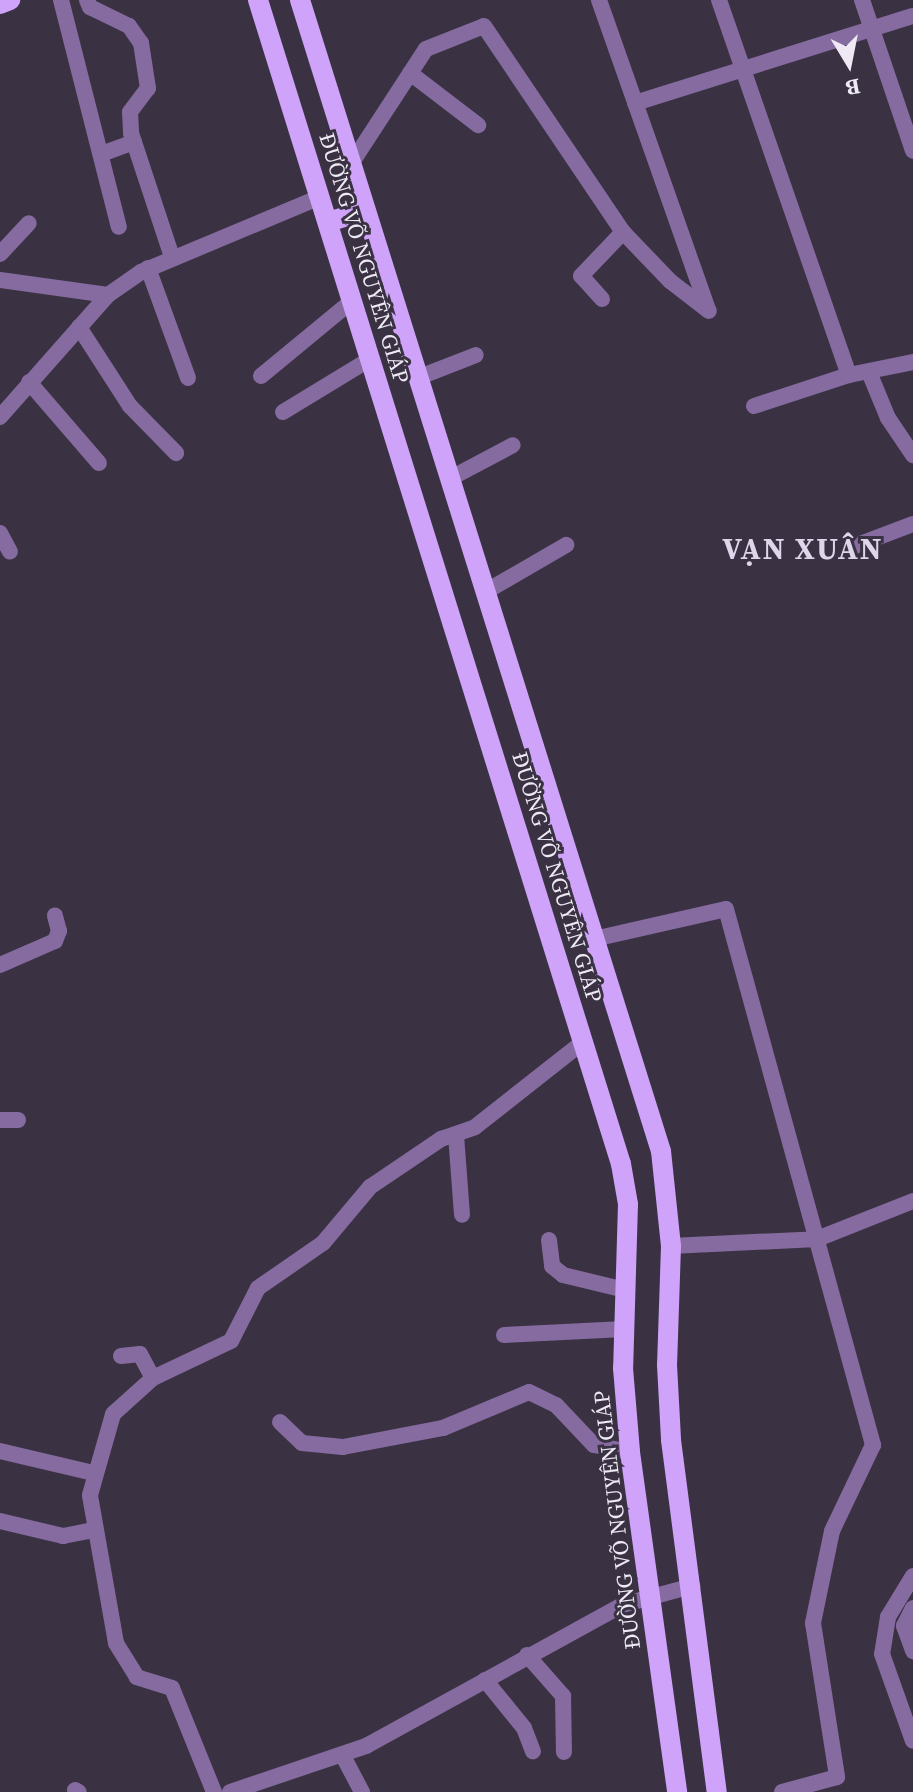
<!DOCTYPE html>
<meta charset="utf-8">
<style>
body{margin:0}
#map{position:relative;width:913px;height:1792px;overflow:hidden;background:#3a3243;font-family:"Source Serif 4",serif}
div>[style]{position:absolute}
.minor>*{height:16px;margin:-8px;padding:0 8px;transform-origin:8px;border-radius:8px;background:#856ba0}
.major>*{height:20px;margin:-10px;padding:0 10px;transform-origin:10px;border-radius:10px;background:#cfa3f9}
span{translate:-50% -50%;white-space:nowrap;text-align:center;line-height:1.15;-webkit-text-stroke:6px #3a3243;paint-order:stroke}
.street-label{font-size:22px;color:#eee9f4}
.district-label{font-size:30px;color:#e0d6eb;font-weight:700;letter-spacing:2px}
.north{position:absolute;left:809px;top:24px;width:80px;height:80px;-webkit-text-stroke:6px #3a3243;paint-order:stroke;rotate:170deg;font-size:22px;font-weight:700;line-height:32px;text-align:center;color:#eee9f4}
.north::after{content:'';display:block;margin:auto;width:28px;height:36px;background:#eee9f4;clip-path:polygon(50% 0,100% 100%,50% 72%,0 100%)}
</style>
<div id="map">
<div class="minor">
<div style="left:61px;top:0;width:234px;rotate:75.7deg"></div>
<div style="left:87px;top:0;width:8px;rotate:67deg"></div>
<div style="left:90px;top:7px;width:43px;rotate:26deg"></div>
<div style="left:129px;top:26px;width:21px;rotate:55deg"></div>
<div style="left:141px;top:43px;width:46px;rotate:81.2deg"></div>
<div style="left:148px;top:88px;width:30px;rotate:127deg"></div>
<div style="left:130px;top:112px;width:21px;rotate:87deg"></div>
<div style="left:131px;top:133px;width:131px;rotate:71.7deg"></div>
<div style="left:599px;top:0;width:328px;rotate:70.6deg"></div>
<div style="left:719px;top:0;width:397px;rotate:70.9deg"></div>
<div style="left:862px;top:0;width:159px;rotate:71.3deg"></div>
<div style="left:410px;top:73px;width:86px;rotate:37.4deg"></div>
<div style="left:635px;top:103px;width:291px;rotate:-17.4deg"></div>
<div style="left:104px;top:153px;width:32px;rotate:-20deg"></div>
<div style="left:351px;top:164px;width:137px;rotate:-56.9deg"></div>
<div style="left:426px;top:49px;width:62px;rotate:-21.6deg"></div>
<div style="left:484px;top:26px;width:249px;rotate:56deg"></div>
<div style="left:623px;top:232px;width:68px;rotate:46.2deg"></div>
<div style="left:670px;top:281px;width:49px;rotate:37.6deg"></div>
<div style="left:0;top:254px;width:42px;rotate:-46.9deg"></div>
<div style="left:148px;top:268px;width:117px;rotate:70deg"></div>
<div style="left:0;top:280px;width:109px;rotate:7.9deg"></div>
<div style="left:602px;top:299px;width:31px;rotate:-132deg"></div>
<div style="left:581px;top:276px;width:61px;rotate:-46.3deg"></div>
<div style="left:79px;top:327px;width:94px;rotate:57.2deg"></div>
<div style="left:130px;top:406px;width:66px;rotate:45.6deg"></div>
<div style="left:869px;top:372px;width:50px;rotate:67.6deg"></div>
<div style="left:888px;top:418px;width:45px;rotate:56deg"></div>
<div style="left:261px;top:376px;width:118px;rotate:-39.5deg"></div>
<div style="left:417px;top:378px;width:63px;rotate:-21.3deg"></div>
<div style="left:29px;top:382px;width:107px;rotate:49.2deg"></div>
<div style="left:754px;top:406px;width:100px;rotate:-18.1deg"></div>
<div style="left:849px;top:375px;width:65px;rotate:-11.5deg"></div>
<div style="left:283px;top:412px;width:102px;rotate:-31.3deg"></div>
<div style="left:0;top:417px;width:163px;rotate:-48.5deg"></div>
<div style="left:108px;top:295px;width:40px;rotate:-34.9deg"></div>
<div style="left:141px;top:272px;width:194px;rotate:-22.7deg"></div>
<div style="left:449px;top:479px;width:72px;rotate:-28deg"></div>
<div style="left:0;top:533px;width:21px;rotate:62deg"></div>
<div style="left:855px;top:546px;width:62px;rotate:-20.8deg"></div>
<div style="left:485px;top:592px;width:94px;rotate:-30.1deg"></div>
<div style="left:594px;top:939px;width:135px;rotate:-12.8deg"></div>
<div style="left:726px;top:909px;width:556px;rotate:74.66deg"></div>
<div style="left:873px;top:1445px;width:95px;rotate:115.5deg"></div>
<div style="left:832px;top:1531px;width:94px;rotate:101.7deg"></div>
<div style="left:813px;top:1623px;width:156px;rotate:81.1deg"></div>
<div style="left:837px;top:1777px;width:57px;rotate:164.7deg"></div>
<div style="left:0;top:965px;width:60px;rotate:-23.6deg"></div>
<div style="left:55px;top:941px;width:11px;rotate:-68deg"></div>
<div style="left:59px;top:931px;width:16px;rotate:-105deg"></div>
<div style="left:0;top:1120px;width:18px"></div>
<div style="left:456px;top:1135px;width:80px;rotate:85.7deg"></div>
<div style="left:549px;top:1240px;width:26px;rotate:83deg"></div>
<div style="left:552px;top:1266px;width:14px;rotate:39deg"></div>
<div style="left:563px;top:1275px;width:64px;rotate:13.6deg"></div>
<div style="left:671px;top:1246px;width:146px;rotate:-2.7deg"></div>
<div style="left:817px;top:1239px;width:103px;rotate:-21.6deg"></div>
<div style="left:504px;top:1335px;width:120px;rotate:-2.9deg"></div>
<div style="left:121px;top:1356px;width:19px;rotate:-6deg"></div>
<div style="left:140px;top:1354px;width:27px;rotate:62deg"></div>
<div style="left:280px;top:1422px;width:30px;rotate:44deg"></div>
<div style="left:302px;top:1443px;width:41px;rotate:5.6deg"></div>
<div style="left:343px;top:1447px;width:102px;rotate:-10.8deg"></div>
<div style="left:443px;top:1428px;width:93px;rotate:-22.7deg"></div>
<div style="left:529px;top:1392px;width:30px;rotate:26deg"></div>
<div style="left:556px;top:1405px;width:55px;rotate:46.5deg"></div>
<div style="left:594px;top:1445px;width:37px;rotate:11deg"></div>
<div style="left:0;top:1451px;width:96px;rotate:13.3deg"></div>
<div style="left:0;top:1521px;width:65px;rotate:13.4deg"></div>
<div style="left:63px;top:1536px;width:33px;rotate:-11deg"></div>
<div style="left:913px;top:1576px;width:48px;rotate:121.4deg"></div>
<div style="left:888px;top:1617px;width:37px;rotate:99deg"></div>
<div style="left:882px;top:1654px;width:92px;rotate:70.4deg"></div>
<div style="left:913px;top:1608px;width:20px;rotate:117deg"></div>
<div style="left:904px;top:1626px;width:27px;rotate:70deg"></div>
<div style="left:527px;top:1655px;width:55px;rotate:48.7deg"></div>
<div style="left:563px;top:1696px;width:56px;rotate:89deg"></div>
<div style="left:485px;top:1680px;width:62px;rotate:50.9deg"></div>
<div style="left:524px;top:1728px;width:25px;rotate:69deg"></div>
<div style="left:343px;top:1756px;width:41px;rotate:62.2deg"></div>
<div style="left:75px;top:1790px;width:4px;rotate:27deg"></div>
<div style="left:214px;top:1792px;width:112px;rotate:-112deg"></div>
<div style="left:172px;top:1688px;width:37px;rotate:-163deg"></div>
<div style="left:137px;top:1677px;width:40px;rotate:-122deg"></div>
<div style="left:116px;top:1643px;width:150px;rotate:-100deg"></div>
<div style="left:90px;top:1495px;width:84px;rotate:-74.1deg"></div>
<div style="left:113px;top:1414px;width:54px;rotate:-42deg"></div>
<div style="left:153px;top:1378px;width:86px;rotate:-25.4deg"></div>
<div style="left:231px;top:1341px;width:59px;rotate:-63deg"></div>
<div style="left:258px;top:1288px;width:79px;rotate:-34.7deg"></div>
<div style="left:323px;top:1243px;width:73px;rotate:-50deg"></div>
<div style="left:370px;top:1187px;width:86px;rotate:-34.1deg"></div>
<div style="left:441px;top:1139px;width:36px;rotate:-19deg"></div>
<div style="left:475px;top:1127px;width:137px;rotate:-38.2deg"></div>
<div style="left:230px;top:1792px;width:144px;rotate:-18.7deg"></div>
<div style="left:366px;top:1746px;width:292px;rotate:-28.8deg"></div>
<div style="left:622px;top:1605px;width:73px;rotate:-15.2deg"></div>
</div>
<div class="major">
<div style="left:258px;top:0;width:1219px;rotate:72.68deg"></div>
<div style="left:621px;top:1164px;width:41px;rotate:80.1deg"></div>
<div style="left:628px;top:1204px;width:164px;rotate:91.7deg"></div>
<div style="left:623px;top:1368px;width:84px;rotate:85.2deg"></div>
<div style="left:630px;top:1452px;width:343px;rotate:82.1deg"></div>
<div style="left:300px;top:0;width:1206px;rotate:72.59deg"></div>
<div style="left:661px;top:1151px;width:96px;rotate:84deg"></div>
<div style="left:671px;top:1246px;width:119px;rotate:91.9deg"></div>
<div style="left:667px;top:1365px;width:75px;rotate:86.9deg"></div>
<div style="left:671px;top:1440px;width:355px;rotate:82.6deg"></div>
<div style="left:0;top:4px;width:11px;rotate:-22deg"></div>
<div style="left:328px;top:222px;width:38px;rotate:-17deg"></div>
</div>
<div class="street-label">
<span style="left:364px;top:258px;rotate:73deg">ĐƯỜNG VÕ NGUYÊN GIÁP</span>
<span style="left:557px;top:877px;rotate:73deg">ĐƯỜNG VÕ NGUYÊN GIÁP</span>
<span style="left:617px;top:1520px;rotate:-97deg">ĐƯỜNG VÕ NGUYÊN GIÁP</span>
</div>
<div class="district-label">
<span style="left:803px;top:549px">VẠN XUÂN</span>
</div>
<div class="north">B</div>
</div>
